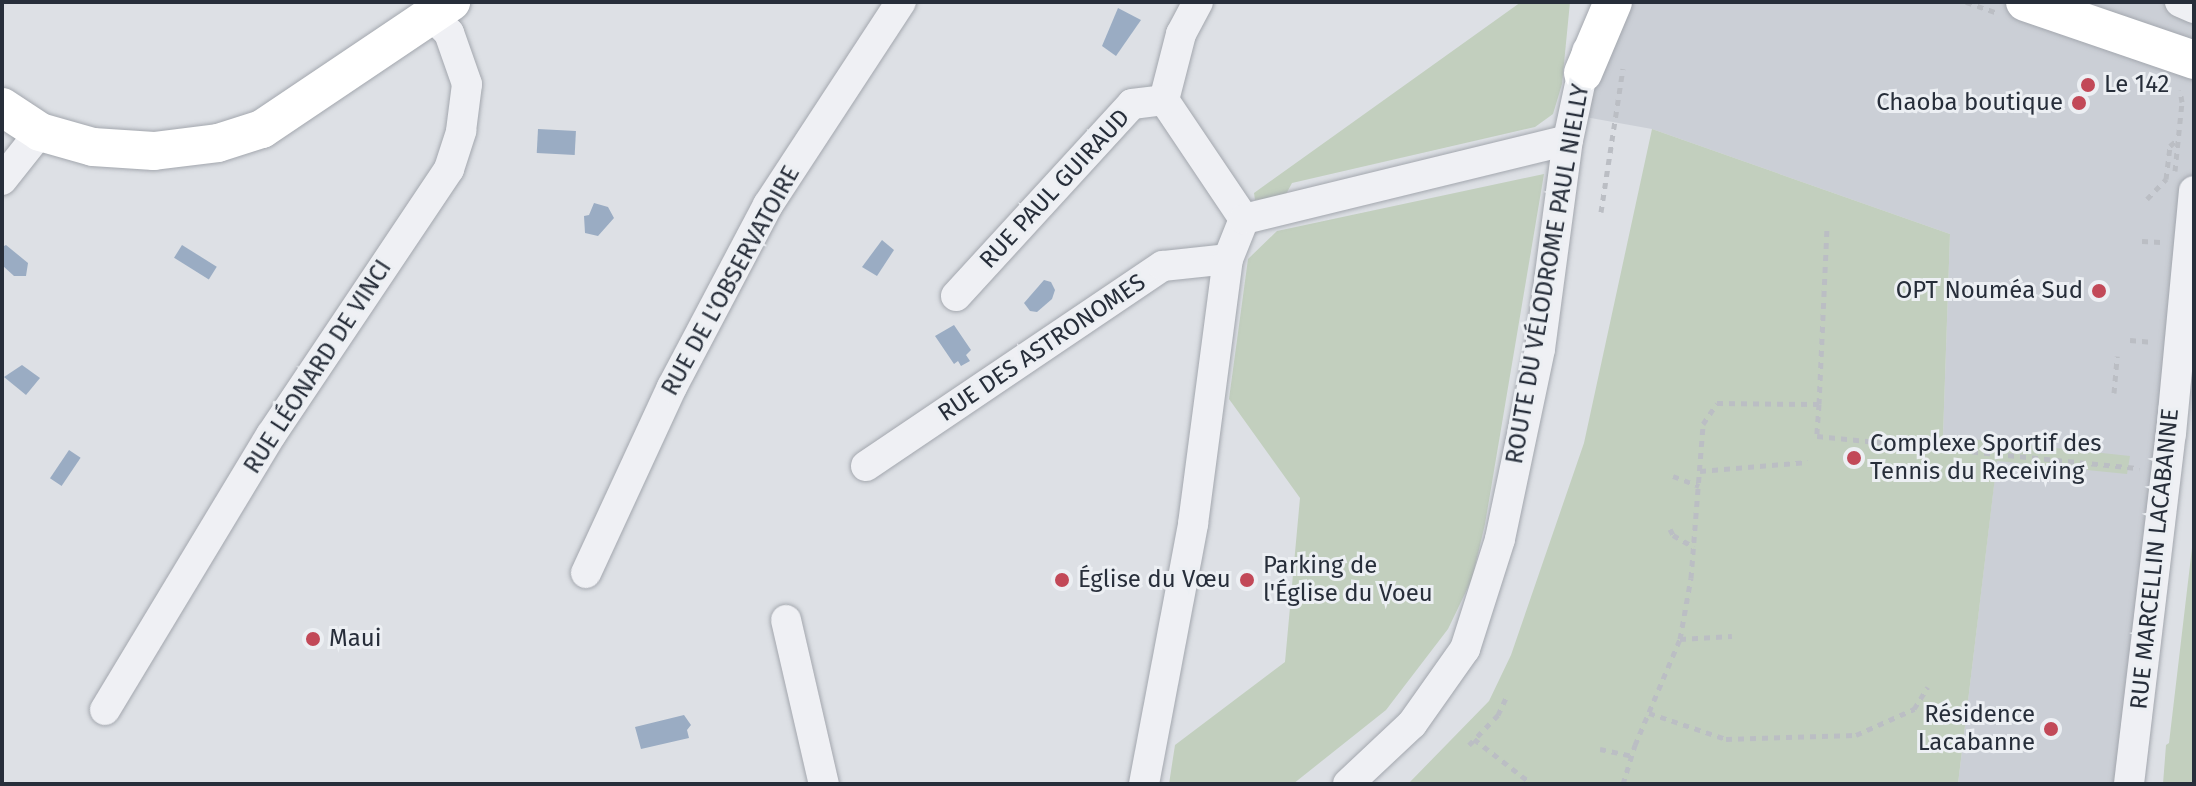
<!DOCTYPE html>
<meta charset="utf-8">
<style>
body{margin:0}
#map{position:relative;width:2196px;height:786px;overflow:hidden;background:#dde0e5;font-family:"Fira Sans",sans-serif}
div>[style]{position:absolute}
.built>*{inset:0;background:#cbcfd6}
.green>*{inset:0;background:#c2cfbe}
.water>*{inset:0;background:#9aacc3;transform-origin:0 0}
.path>*{height:5px;margin-top:-2.5px;transform-origin:0;background:repeating-linear-gradient(90deg,#bbbec4 0 6px,transparent 0 12px)}
.roads{filter:drop-shadow(0 0 2px #a3a7ae) drop-shadow(0 0 2px #a3a7ae)}
.minor>*{height:30px;margin:-15px;padding:0 15px;transform-origin:15px;border-radius:15px;background:#eff0f4}
.major>*{height:38px;margin:-19px;padding:0 19px;transform-origin:19px;border-radius:19px;background:#fff}
.dots>*{width:22px;height:22px;translate:-50% -50%;box-sizing:border-box;border:4px solid #eceff3;border-radius:50%}
span{translate:-50% -50%;white-space:nowrap;text-align:center;line-height:1.15;-webkit-text-stroke:6px #eceff3;paint-order:stroke}
.poi-label{font-size:24px;color:#272e3a}
.left{translate:0 -50%;text-align:left}
.right{translate:-100% -50%;text-align:right}
.street-label{font-size:24px;color:#272e3a}
.frame{position:absolute;inset:0;border:4px solid #272e3a;pointer-events:none}
</style>
<div id="map">
<div class="built">
<div style="clip-path:polygon(1595px 2px,2194px 2px,2194px 191px,2129px 784px,1958px 784px,1999px 443px,1943px 436px,1950px 234px,1652px 129px,1574px 115px)"></div>
</div>
<div class="green">
<div style="clip-path:polygon(1521px 2px,1570px 2px,1562px 84px,1553px 114px,1535px 127px,1292px 183px,1285px 196px,1255px 200px,1254px 193px)"></div>
<div style="clip-path:polygon(1652px 129px,1950px 234px,1943px 436px,2130px 456px,2127px 474px,1997px 461px,1958px 784px,1408px 784px,1489px 701px,1511px 655px,1584px 443px)"></div>
<div style="clip-path:polygon(1544px 174px,1485px 524px,1472px 579px,1448px 629px,1386px 710px,1293px 784px,1169px 784px,1175px 745px,1285px 662px,1300px 498px,1229px 399px,1248px 259px,1277px 231px)"></div>
<div style="clip-path:polygon(2194px 531px,2194px 784px,2163px 784px,2166px 745px,2169px 743px)"></div>
</div>
<div class="water">
<div style="clip-path:polygon(1118px 8px,1141px 20px,1116px 56px,1102px 46px)"></div>
<div style="left:538px;top:129px;width:38px;height:24px;rotate:3deg"></div>
<div style="clip-path:polygon(594px 203px,608px 207px,614px 218px,598px 236px,585px 233px,584px 216px,589px 215px)"></div>
<div style="clip-path:polygon(882px 240px,894px 250px,877px 276px,862px 267px)"></div>
<div style="clip-path:polygon(6px 245px,28px 263px,26px 276px,14px 276px,2px 265px,2px 247px)"></div>
<div style="left:182px;top:245px;width:41px;height:15px;rotate:32deg"></div>
<div style="clip-path:polygon(1044px 280px,1051px 282px,1055px 290px,1052px 299px,1037px 312px,1030px 311px,1024px 303px)"></div>
<div style="clip-path:polygon(954px 325px,971px 350px,966px 355px,970px 361px,961px 366px,958px 361px,954px 364px,935px 336px)"></div>
<div style="clip-path:polygon(22px 365px,40px 378px,26px 395px,4px 377px)"></div>
<div style="left:69px;top:450px;width:14px;height:34px;rotate:34deg"></div>
<div style="clip-path:polygon(684px 715px,691px 725px,687px 730px,689px 738px,641px 749px,635px 727px)"></div>
</div>
<div class="path">
<div style="left:1966px;top:2px;width:31px;rotate:19deg"></div>
<div style="left:2175px;top:171px;width:69px;rotate:-84.2deg"></div>
<div style="left:2182px;top:102px;width:12px;rotate:-99deg"></div>
<div style="left:2147px;top:199px;width:28px;rotate:-46deg"></div>
<div style="left:2166px;top:179px;width:33px;rotate:-83deg"></div>
<div style="left:2170px;top:146px;width:9px;rotate:-41deg"></div>
<div style="left:1601px;top:212px;width:145px;rotate:-81.3deg"></div>
<div style="left:2142px;top:241px;width:19px;rotate:3deg"></div>
<div style="left:2130px;top:340px;width:23px;rotate:5deg"></div>
<div style="left:2114px;top:393px;width:37px;rotate:-85deg"></div>
<div style="left:1819px;top:404px;width:32px;rotate:94deg"></div>
<div style="left:1817px;top:436px;width:324px;rotate:5.7deg"></div>
<div style="left:1700px;top:471px;width:108px;rotate:-4.8deg"></div>
<div style="left:1673px;top:476px;width:28px;rotate:21deg"></div>
<div style="left:1670px;top:529px;width:7px;rotate:63deg"></div>
<div style="left:1673px;top:535px;width:24px;rotate:30deg"></div>
<div style="left:1680px;top:639px;width:52px;rotate:-3.3deg"></div>
<div style="left:1649px;top:713px;width:81px;rotate:18.7deg"></div>
<div style="left:1726px;top:739px;width:130px;rotate:-1.8deg"></div>
<div style="left:1856px;top:735px;width:64px;rotate:-24.1deg"></div>
<div style="left:1914px;top:709px;width:26px;rotate:-58deg"></div>
<div style="left:1474px;top:739px;width:73px;rotate:37.8deg"></div>
<div style="left:1469px;top:745px;width:42px;rotate:-46deg"></div>
<div style="left:1498px;top:715px;width:23px;rotate:-65deg"></div>
<div style="left:1600px;top:749px;width:33px;rotate:12deg"></div>
<div style="left:1623px;top:784px;width:41px;rotate:-72.9deg"></div>
<div style="left:1635px;top:745px;width:115px;rotate:-67deg"></div>
<div style="left:1680px;top:639px;width:62px;rotate:-79.8deg"></div>
<div style="left:1691px;top:578px;width:154px;rotate:-85.5deg"></div>
<div style="left:1703px;top:424px;width:25px;rotate:-56deg"></div>
<div style="left:1717px;top:403px;width:102px;rotate:0.6deg"></div>
<div style="left:1819px;top:404px;width:174px;rotate:-87.4deg"></div>
</div>
<div class="roads">
<div class="minor">
<div style="left:1198px;top:2px;width:36px;rotate:118deg"></div>
<div style="left:1181px;top:34px;width:68px;rotate:104.4deg"></div>
<div style="left:1164px;top:100px;width:143px;rotate:56.1deg"></div>
<div style="left:2180px;top:2px;width:15px;rotate:23deg"></div>
<div style="left:2px;top:180px;width:61px;rotate:-51.6deg"></div>
<div style="left:956px;top:296px;width:260px;rotate:-47.5deg"></div>
<div style="left:1132px;top:104px;width:32px;rotate:-7deg"></div>
<div style="left:866px;top:466px;width:358px;rotate:-34deg"></div>
<div style="left:1163px;top:266px;width:65px;rotate:-6.1deg"></div>
<div style="left:586px;top:573px;width:205px;rotate:-65.2deg"></div>
<div style="left:672px;top:387px;width:206px;rotate:-62.2deg"></div>
<div style="left:768px;top:205px;width:243px;rotate:-56.8deg"></div>
<div style="left:786px;top:620px;width:168px;rotate:77deg"></div>
<div style="left:105px;top:710px;width:321px;rotate:-58.9deg"></div>
<div style="left:271px;top:435px;width:320px;rotate:-56.2deg"></div>
<div style="left:449px;top:169px;width:40px;rotate:-72deg"></div>
<div style="left:461px;top:131px;width:47px;rotate:-82.7deg"></div>
<div style="left:467px;top:84px;width:54px;rotate:-109.4deg"></div>
<div style="left:449px;top:33px;width:24px;rotate:-135deg"></div>
<div style="left:1144px;top:784px;width:265px;rotate:-79.3deg"></div>
<div style="left:1193px;top:524px;width:267px;rotate:-82.5deg"></div>
<div style="left:1228px;top:259px;width:43px;rotate:-68.2deg"></div>
<div style="left:1244px;top:219px;width:333px;rotate:-13.7deg"></div>
<div style="left:1348px;top:784px;width:88px;rotate:-43.2deg"></div>
<div style="left:1412px;top:724px;width:92px;rotate:-54.8deg"></div>
<div style="left:1465px;top:649px;width:115px;rotate:-72.3deg"></div>
<div style="left:1500px;top:539px;width:194px;rotate:-78.1deg"></div>
<div style="left:1540px;top:349px;width:211px;rotate:-82.4deg"></div>
<div style="left:1568px;top:140px;width:91px;rotate:-77.9deg"></div>
<div style="left:2129px;top:784px;width:353px;rotate:-83.2deg"></div>
<div style="left:2171px;top:434px;width:244px;rotate:-84.6deg"></div>
</div>
<div class="major">
<div style="left:2025px;top:2px;width:179px;rotate:18.9deg"></div>
<div style="left:1583px;top:73px;width:77px;rotate:-67.1deg"></div>
<div style="left:2px;top:107px;width:45px;rotate:33.3deg"></div>
<div style="left:40px;top:132px;width:55px;rotate:15.8deg"></div>
<div style="left:93px;top:147px;width:61px;rotate:3.8deg"></div>
<div style="left:154px;top:151px;width:64px;rotate:-7.1deg"></div>
<div style="left:218px;top:143px;width:46px;rotate:-17.7deg"></div>
<div style="left:262px;top:129px;width:228px;rotate:-33.9deg"></div>
</div>
</div>
<div class="dots">
<div style="left:2088px;top:85px;background:#c24958"></div>
<div style="left:2079px;top:103px;background:#c24958"></div>
<div style="left:2099px;top:291px;background:#c24958"></div>
<div style="left:1854px;top:458px;background:#c24958"></div>
<div style="left:1062px;top:580px;background:#c24958"></div>
<div style="left:1247px;top:580px;background:#c24958"></div>
<div style="left:313px;top:639px;background:#c24958"></div>
<div style="left:2051px;top:729px;background:#c24958"></div>
</div>
<div class="poi-label">
<span class="left" style="left:2104px;top:85px">Le 142</span>
<span class="right" style="left:2063px;top:103px">Chaoba boutique</span>
<span class="right" style="left:2083px;top:291px">OPT Nouméa Sud</span>
<span class="left" style="left:1870px;top:458px">Complexe Sportif des<br>Tennis du Receiving</span>
<span class="left" style="left:1263px;top:580px">Parking de<br>l'Église du Voeu</span>
<span class="left" style="left:1078px;top:580px">Église du Vœu</span>
<span class="left" style="left:329px;top:639px">Maui</span>
<span class="right" style="left:2035px;top:729px">Résidence<br>Lacabanne</span>
</div>
<div class="street-label">
<span style="left:1055px;top:189px;rotate:-47deg">RUE PAUL GUIRAUD</span>
<span style="left:1548px;top:274px;rotate:-80deg">ROUTE DU VÉLODROME PAUL NIELLY</span>
<span style="left:731px;top:281px;rotate:-61deg">RUE DE L'OBSERVATOIRE</span>
<span style="left:1042px;top:348px;rotate:-34deg">RUE DES ASTRONOMES</span>
<span style="left:318px;top:367px;rotate:-57deg">RUE LÉONARD DE VINCI</span>
<span style="left:2155px;top:559px;rotate:-84deg">RUE MARCELLIN LACABANNE</span>
</div>
<div class="frame"></div>
</div>
